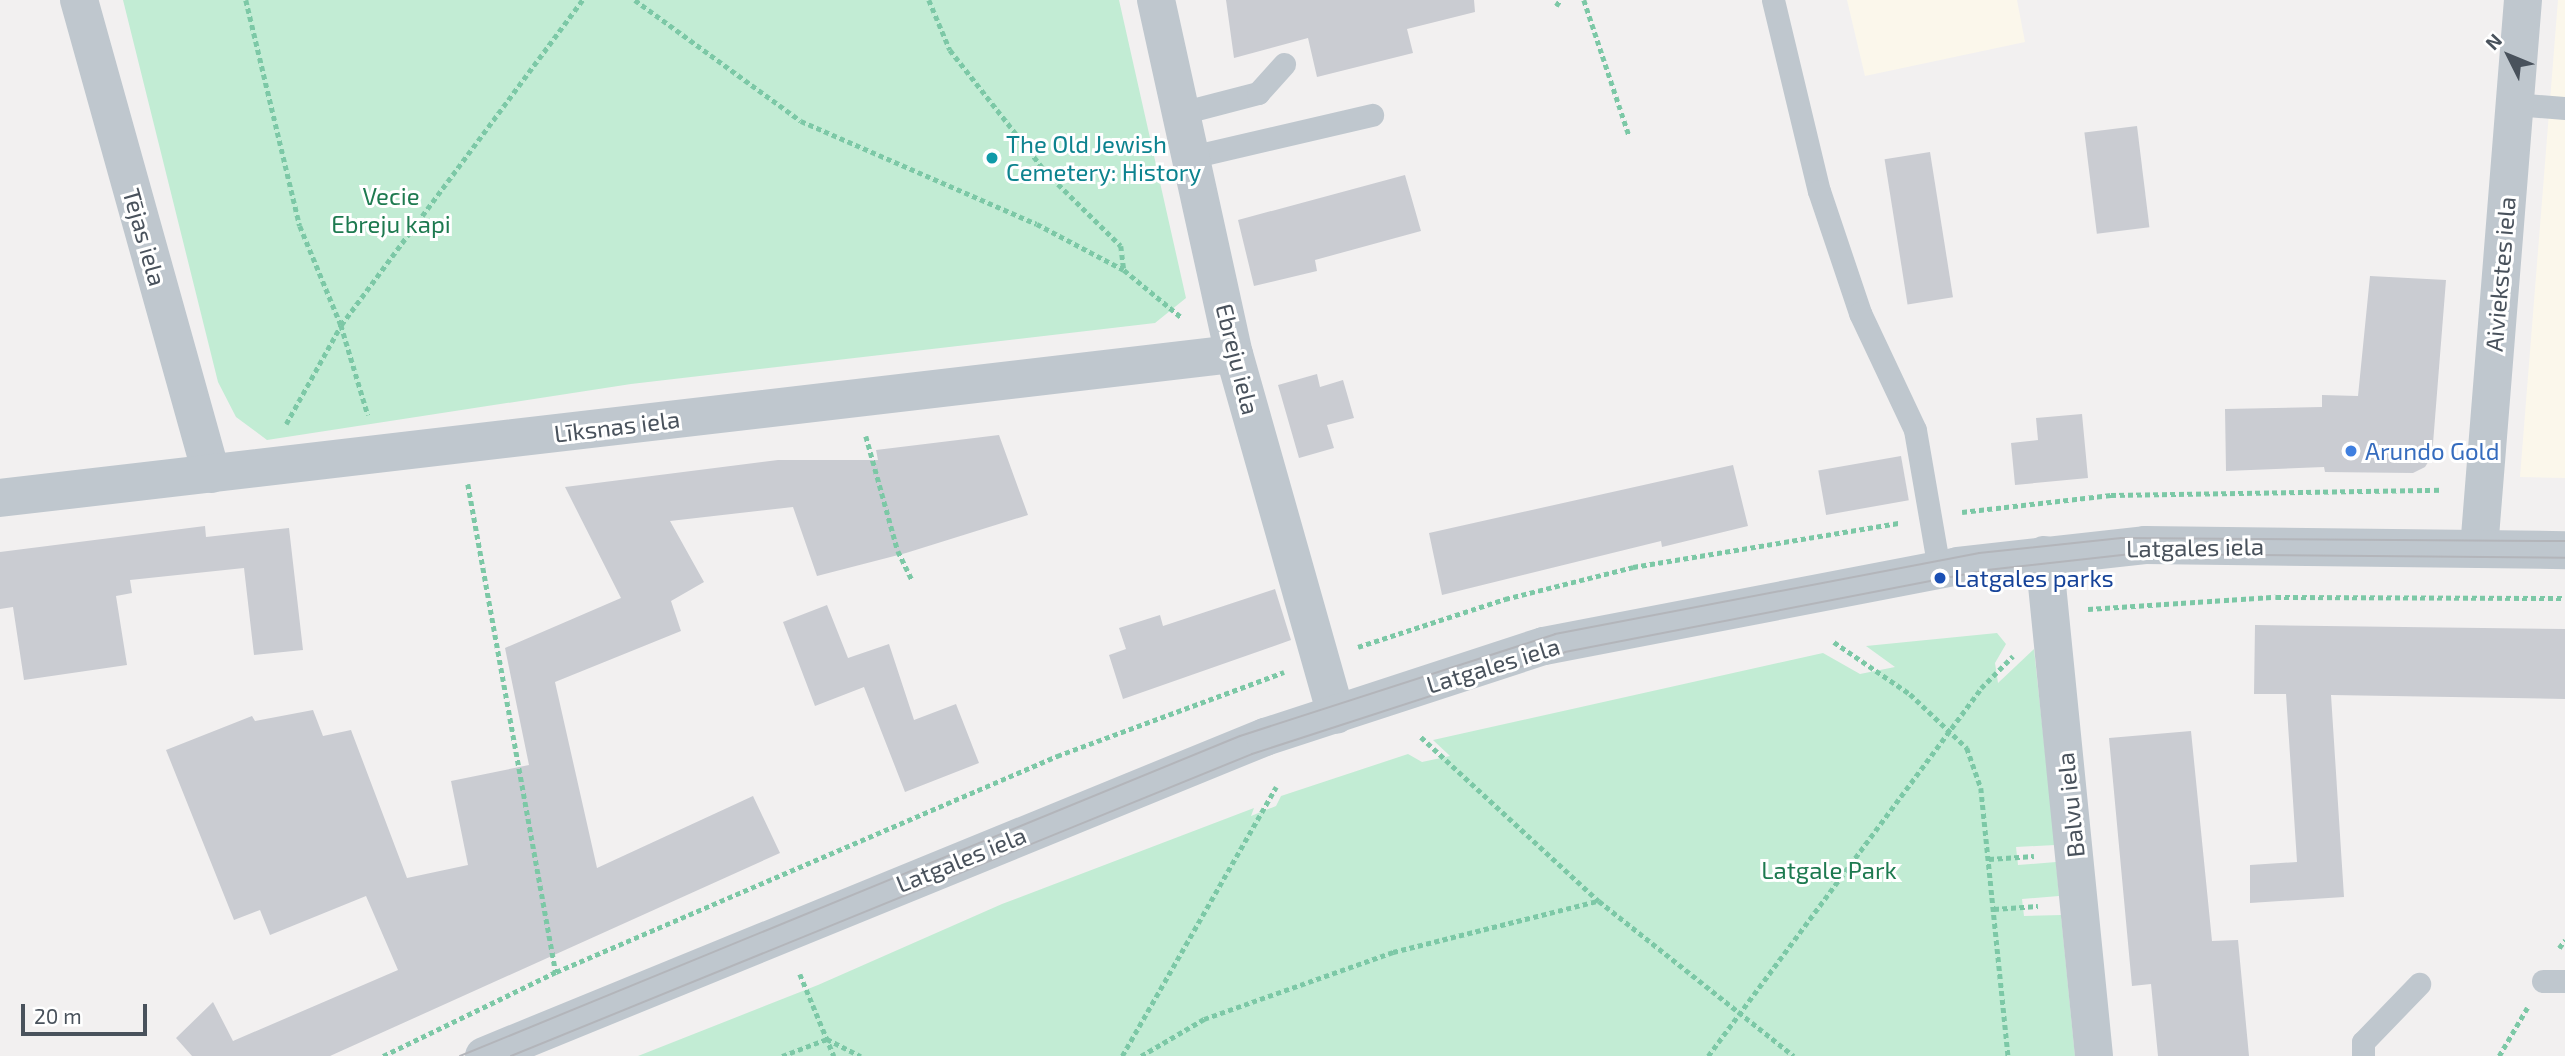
<!DOCTYPE html>
<meta charset="utf-8">
<style>
body{margin:0}
#map{position:relative;width:2565px;height:1056px;overflow:hidden;background:#f2f0f0;font-family:"Exo 2",sans-serif}
div>[style]{position:absolute}
.commercial>*{inset:0;background:#fbf7eb}
.green>*{inset:0;background:#c2ecd4}
.building>*{inset:0;background:#caccd2;transform-origin:0 0}
.path>*{height:4.5px;margin-top:-2.25px;transform-origin:0;background:repeating-linear-gradient(90deg,#7cc8a6 0 5px,transparent 0 8.5px)}
.service>*{height:23px;margin:-11.5px;padding:0 11.5px;transform-origin:11.5px;border-radius:11.5px;background:#bfc7ce}
.minor>*{height:38px;margin:-19px;padding:0 19px;transform-origin:19px;border-radius:19px;background:#bfc7ce}
.tertiary>*{height:38px;margin:-19px;padding:0 19px;transform-origin:19px;border-radius:19px;background:#bfc7ce}
.tram>*{height:2px;margin:-1px;padding:0 1px;transform-origin:1px;border-radius:1px;background:#b3b5ba}
.dots>*{width:19px;height:19px;translate:-50% -50%;box-sizing:border-box;border:4px solid #fff;border-radius:50%}
span{translate:-50% -50%;white-space:nowrap;text-align:center;line-height:1.15;-webkit-text-stroke:6px #fff;paint-order:stroke}
.culture-label{font-size:24px;color:#0d838f}
.left{translate:0 -50%;text-align:left}
.park-label{font-size:24px;color:#1e7a50}
.street-label{font-size:24px;color:#49525c}
.shop-label{font-size:24px;color:#366cbe}
.transit-label{font-size:24px;color:#164399}
.north{position:absolute;left:2474px;top:21px;width:70px;height:70px;-webkit-text-stroke:5px #fff;paint-order:stroke;rotate:313deg;font-size:19px;font-weight:700;line-height:28px;text-align:center;color:#49525c}
.north::after{content:'';display:block;margin:auto;width:24px;height:32px;background:#49525c;clip-path:polygon(50% 0,100% 100%,50% 72%,0 100%)}
.scale{position:absolute;left:21px;top:1004px;width:126px;height:32px;box-sizing:border-box;border:4px solid #49525c;border-top:0;padding-left:9px;font-size:21px;line-height:24px;white-space:nowrap;color:#49525c;-webkit-text-stroke:5px #fff;paint-order:stroke}
</style>
<div id="map">
<div class="commercial">
<div style="clip-path:polygon(1847px 0,2017px 0,2025px 42px,1865px 76px)"></div>
<div style="clip-path:polygon(2558px 0,2565px 0,2565px 478px,2520px 477px)"></div>
</div>
<div class="green">
<div style="clip-path:polygon(123px 0,1119px 0,1186px 298px,1155px 323px,631px 384px,267px 440px,236px 417px,218px 382px)"></div>
<div style="clip-path:polygon(1997px 633px,2006px 644px,1995px 663px,1998px 683px,2034px 649px,2055px 845px,2016px 847px,2018px 865px,2056px 862px,2059px 896px,2022px 899px,2024px 916px,2061px 915px,2075px 1056px,638px 1056px,818px 985px,1002px 904px,1254px 808px,1251px 816px,1276px 806px,1281px 796px,1408px 754px,1422px 762px,1450px 756px,1433px 740px,1823px 653px,1860px 674px,1895px 667px,1866px 646px)"></div>
</div>
<div class="building">
<div style="clip-path:polygon(1226px 0,1474px 0,1475px 12px,1407px 29px,1413px 53px,1317px 77px,1308px 38px,1234px 58px)"></div>
<div style="left:2137px;top:126px;width:102px;height:53px;rotate:83deg"></div>
<div style="left:1930px;top:152px;width:147px;height:46px;rotate:81deg"></div>
<div style="clip-path:polygon(1405px 175px,1421px 231px,1315px 260px,1317px 271px,1254px 286px,1238px 220px)"></div>
<div style="clip-path:polygon(2370px 276px,2446px 280px,2432px 456px,2425px 467px,2413px 473px,2325px 472px,2324px 467px,2226px 471px,2225px 409px,2322px 407px,2322px 395px,2358px 396px)"></div>
<div style="clip-path:polygon(1317px 374px,1320px 387px,1343px 380px,1354px 418px,1327px 425px,1334px 448px,1299px 458px,1278px 385px)"></div>
<div style="clip-path:polygon(2082px 414px,2088px 478px,2015px 485px,2011px 443px,2038px 440px,2036px 418px)"></div>
<div style="clip-path:polygon(999px 435px,1028px 515px,906px 553px,817px 576px,793px 507px,670px 521px,704px 582px,671px 601px,681px 631px,555px 682px,597px 868px,753px 796px,780px 853px,330px 1056px,192px 1056px,176px 1038px,213px 1002px,233px 1041px,398px 970px,366px 896px,270px 935px,260px 910px,234px 920px,166px 750px,252px 716px,255px 721px,313px 710px,323px 736px,351px 730px,407px 878px,468px 865px,451px 781px,529px 765px,505px 648px,621px 598px,565px 487px,778px 460px,878px 460px,876px 450px)"></div>
<div style="left:1901px;top:456px;width:45px;height:84px;rotate:80deg"></div>
<div style="clip-path:polygon(1733px 465px,1748px 526px,1662px 547px,1661px 541px,1442px 595px,1429px 533px)"></div>
<div style="clip-path:polygon(205px 526px,206px 537px,289px 528px,303px 650px,254px 655px,244px 568px,130px 580px,132px 593px,116px 596px,127px 665px,24px 680px,13px 607px,0 609px,0 552px)"></div>
<div style="clip-path:polygon(1275px 589px,1291px 640px,1123px 699px,1109px 655px,1126px 649px,1119px 628px,1160px 615px,1163px 626px)"></div>
<div style="clip-path:polygon(827px 605px,848px 658px,889px 644px,914px 720px,956px 704px,979px 763px,905px 792px,864px 687px,815px 706px,783px 622px)"></div>
<div style="clip-path:polygon(2255px 625px,2565px 629px,2565px 699px,2331px 695px,2344px 897px,2250px 903px,2250px 865px,2297px 862px,2286px 694px,2254px 694px)"></div>
<div style="clip-path:polygon(2191px 731px,2212px 941px,2238px 940px,2249px 1056px,2158px 1056px,2151px 984px,2132px 986px,2109px 738px)"></div>
</div>
<div class="path">
<div style="left:246px;top:0;width:232px;rotate:76.6deg"></div>
<div style="left:300px;top:226px;width:107px;rotate:67.5deg"></div>
<div style="left:341px;top:325px;width:94px;rotate:73.3deg"></div>
<div style="left:635px;top:0;width:205px;rotate:36.1deg"></div>
<div style="left:801px;top:121px;width:257px;rotate:23.6deg"></div>
<div style="left:1037px;top:224px;width:98px;rotate:27.9deg"></div>
<div style="left:1124px;top:270px;width:74px;rotate:39.5deg"></div>
<div style="left:929px;top:0;width:54px;rotate:67.2deg"></div>
<div style="left:950px;top:50px;width:155px;rotate:51.8deg"></div>
<div style="left:1046px;top:172px;width:105px;rotate:44.6deg"></div>
<div style="left:1121px;top:246px;width:23px;rotate:83deg"></div>
<div style="left:1584px;top:0;width:142px;rotate:71.6deg"></div>
<div style="left:1556px;top:6px;width:7px;rotate:-56deg"></div>
<div style="left:286px;top:424px;width:113px;rotate:-60.9deg"></div>
<div style="left:341px;top:325px;width:405px;rotate:-53.4deg"></div>
<div style="left:866px;top:436px;width:119px;rotate:74.5deg"></div>
<div style="left:898px;top:551px;width:32px;rotate:64deg"></div>
<div style="left:468px;top:484px;width:496px;rotate:79.8deg"></div>
<div style="left:1962px;top:512px;width:150px;rotate:-6.5deg"></div>
<div style="left:2111px;top:495px;width:331px;rotate:-0.9deg"></div>
<div style="left:2088px;top:609px;width:188px;rotate:-3.7deg"></div>
<div style="left:2276px;top:597px;width:289px;rotate:0.2deg"></div>
<div style="left:1834px;top:642px;width:92px;rotate:34.4deg"></div>
<div style="left:1910px;top:694px;width:79px;rotate:43.5deg"></div>
<div style="left:1967px;top:748px;width:42px;rotate:70.7deg"></div>
<div style="left:1981px;top:788px;width:269px;rotate:84.2deg"></div>
<div style="left:1358px;top:647px;width:155px;rotate:-18.1deg"></div>
<div style="left:1505px;top:599px;width:132px;rotate:-14deg"></div>
<div style="left:1633px;top:567px;width:269px;rotate:-9.4deg"></div>
<div style="left:1421px;top:737px;width:242px;rotate:42.7deg"></div>
<div style="left:1599px;top:901px;width:249px;rotate:38.5deg"></div>
<div style="left:1989px;top:859px;width:45px;rotate:-3.8deg"></div>
<div style="left:1994px;top:909px;width:44px;rotate:-3.9deg"></div>
<div style="left:2559px;top:948px;width:10px;rotate:-53deg"></div>
<div style="left:800px;top:974px;width:89px;rotate:67.5deg"></div>
<div style="left:383px;top:1056px;width:192px;rotate:-25.9deg"></div>
<div style="left:556px;top:972px;width:546px;rotate:-23.32deg"></div>
<div style="left:1057px;top:756px;width:242px;rotate:-20.3deg"></div>
<div style="left:782px;top:1056px;width:48px;rotate:-20.7deg"></div>
<div style="left:827px;top:1039px;width:38px;rotate:27deg"></div>
<div style="left:1122px;top:1056px;width:310px;rotate:-60.2deg"></div>
<div style="left:1141px;top:1056px;width:73px;rotate:-30.4deg"></div>
<div style="left:1204px;top:1019px;width:201px;rotate:-19.5deg"></div>
<div style="left:1393px;top:952px;width:211px;rotate:-14deg"></div>
<div style="left:1708px;top:1056px;width:458px;rotate:-53.4deg"></div>
<div style="left:1981px;top:688px;width:45px;rotate:-45deg"></div>
<div style="left:2499px;top:1056px;width:56px;rotate:-59.7deg"></div>
</div>
<div class="service">
<div style="left:1773px;top:0;width:196px;rotate:76.5deg"></div>
<div style="left:1819px;top:191px;width:129px;rotate:71.4deg"></div>
<div style="left:1860px;top:313px;width:129px;rotate:64.8deg"></div>
<div style="left:1915px;top:430px;width:141px;rotate:80.2deg"></div>
<div style="left:2514px;top:104px;width:51px;rotate:4.5deg"></div>
<div style="left:1181px;top:113px;width:80px;rotate:-14.6deg"></div>
<div style="left:1258px;top:93px;width:39px;rotate:-48deg"></div>
<div style="left:1191px;top:157px;width:186px;rotate:-13.1deg"></div>
<div style="left:2543px;top:981px;width:22px"></div>
<div style="left:2363px;top:1056px;width:14px;rotate:-90deg"></div>
<div style="left:2363px;top:1042px;width:81px;rotate:-46deg"></div>
</div>
<div class="minor">
<div style="left:79px;top:0;width:492px;rotate:74.4deg"></div>
<div style="left:1156px;top:0;width:362px;rotate:77.6deg"></div>
<div style="left:1234px;top:354px;width:375px;rotate:74.2deg"></div>
<div style="left:0;top:498px;width:1242px;rotate:-6.66deg"></div>
<div style="left:2479px;top:549px;width:551px;rotate:-85.42deg"></div>
<div style="left:2044px;top:555px;width:503px;rotate:84.3deg"></div>
</div>
<div class="tertiary">
<div style="left:484px;top:1056px;width:844px;rotate:-22.22deg"></div>
<div style="left:1265px;top:737px;width:293px;rotate:-18.1deg"></div>
<div style="left:1544px;top:646px;width:422px;rotate:-10.9deg"></div>
<div style="left:1958px;top:566px;width:188px;rotate:-6.4deg"></div>
<div style="left:2145px;top:545px;width:420px;rotate:0.7deg"></div>
</div>
<div class="tram">
<div style="left:460px;top:1056px;width:843px;rotate:-22.31deg"></div>
<div style="left:1240px;top:736px;width:331px;rotate:-17.9deg"></div>
<div style="left:1555px;top:634px;width:432px;rotate:-10.8deg"></div>
<div style="left:1979px;top:553px;width:143px;rotate:-6deg"></div>
<div style="left:2121px;top:538px;width:444px;rotate:0.4deg"></div>
<div style="left:511px;top:1056px;width:800px;rotate:-22.17deg"></div>
<div style="left:1252px;top:754px;width:329px;rotate:-18deg"></div>
<div style="left:1565px;top:652px;width:430px;rotate:-11deg"></div>
<div style="left:1987px;top:570px;width:145px;rotate:-6.3deg"></div>
<div style="left:2131px;top:554px;width:434px;rotate:0.5deg"></div>
</div>
<div class="dots">
<div style="left:992px;top:158px;background:#0f9aa8"></div>
<div style="left:2351px;top:451px;background:#3f7fe0"></div>
<div style="left:1940px;top:578px;background:#1a4fb4"></div>
</div>
<div class="culture-label">
<span class="left" style="left:1006px;top:158px">The Old Jewish<br>Cemetery: History</span>
</div>
<div class="park-label">
<span style="left:391px;top:210px">Vecie<br>Ebreju kapi</span>
<span style="left:1829px;top:870px">Latgale Park</span>
</div>
<div class="street-label">
<span style="left:145px;top:237px;rotate:74deg">Tējas iela</span>
<span style="left:2500px;top:274px;rotate:-85deg">Aiviekstes iela</span>
<span style="left:1238px;top:359px;rotate:76deg">Ebreju iela</span>
<span style="left:617px;top:426px;rotate:-7deg">Līksnas iela</span>
<span style="left:2195px;top:547px;rotate:-1deg">Latgales iela</span>
<span style="left:1493px;top:665px;rotate:-17deg">Latgales iela</span>
<span style="left:2070px;top:805px;rotate:-96deg">Balvu iela</span>
<span style="left:961px;top:859px;rotate:-22deg">Latgales iela</span>
</div>
<div class="shop-label">
<span class="left" style="left:2365px;top:451px">Arundo Gold</span>
</div>
<div class="transit-label">
<span class="left" style="left:1954px;top:578px">Latgales parks</span>
</div>
<div class="north">N</div>
<div class="scale">20 m</div>
</div>
